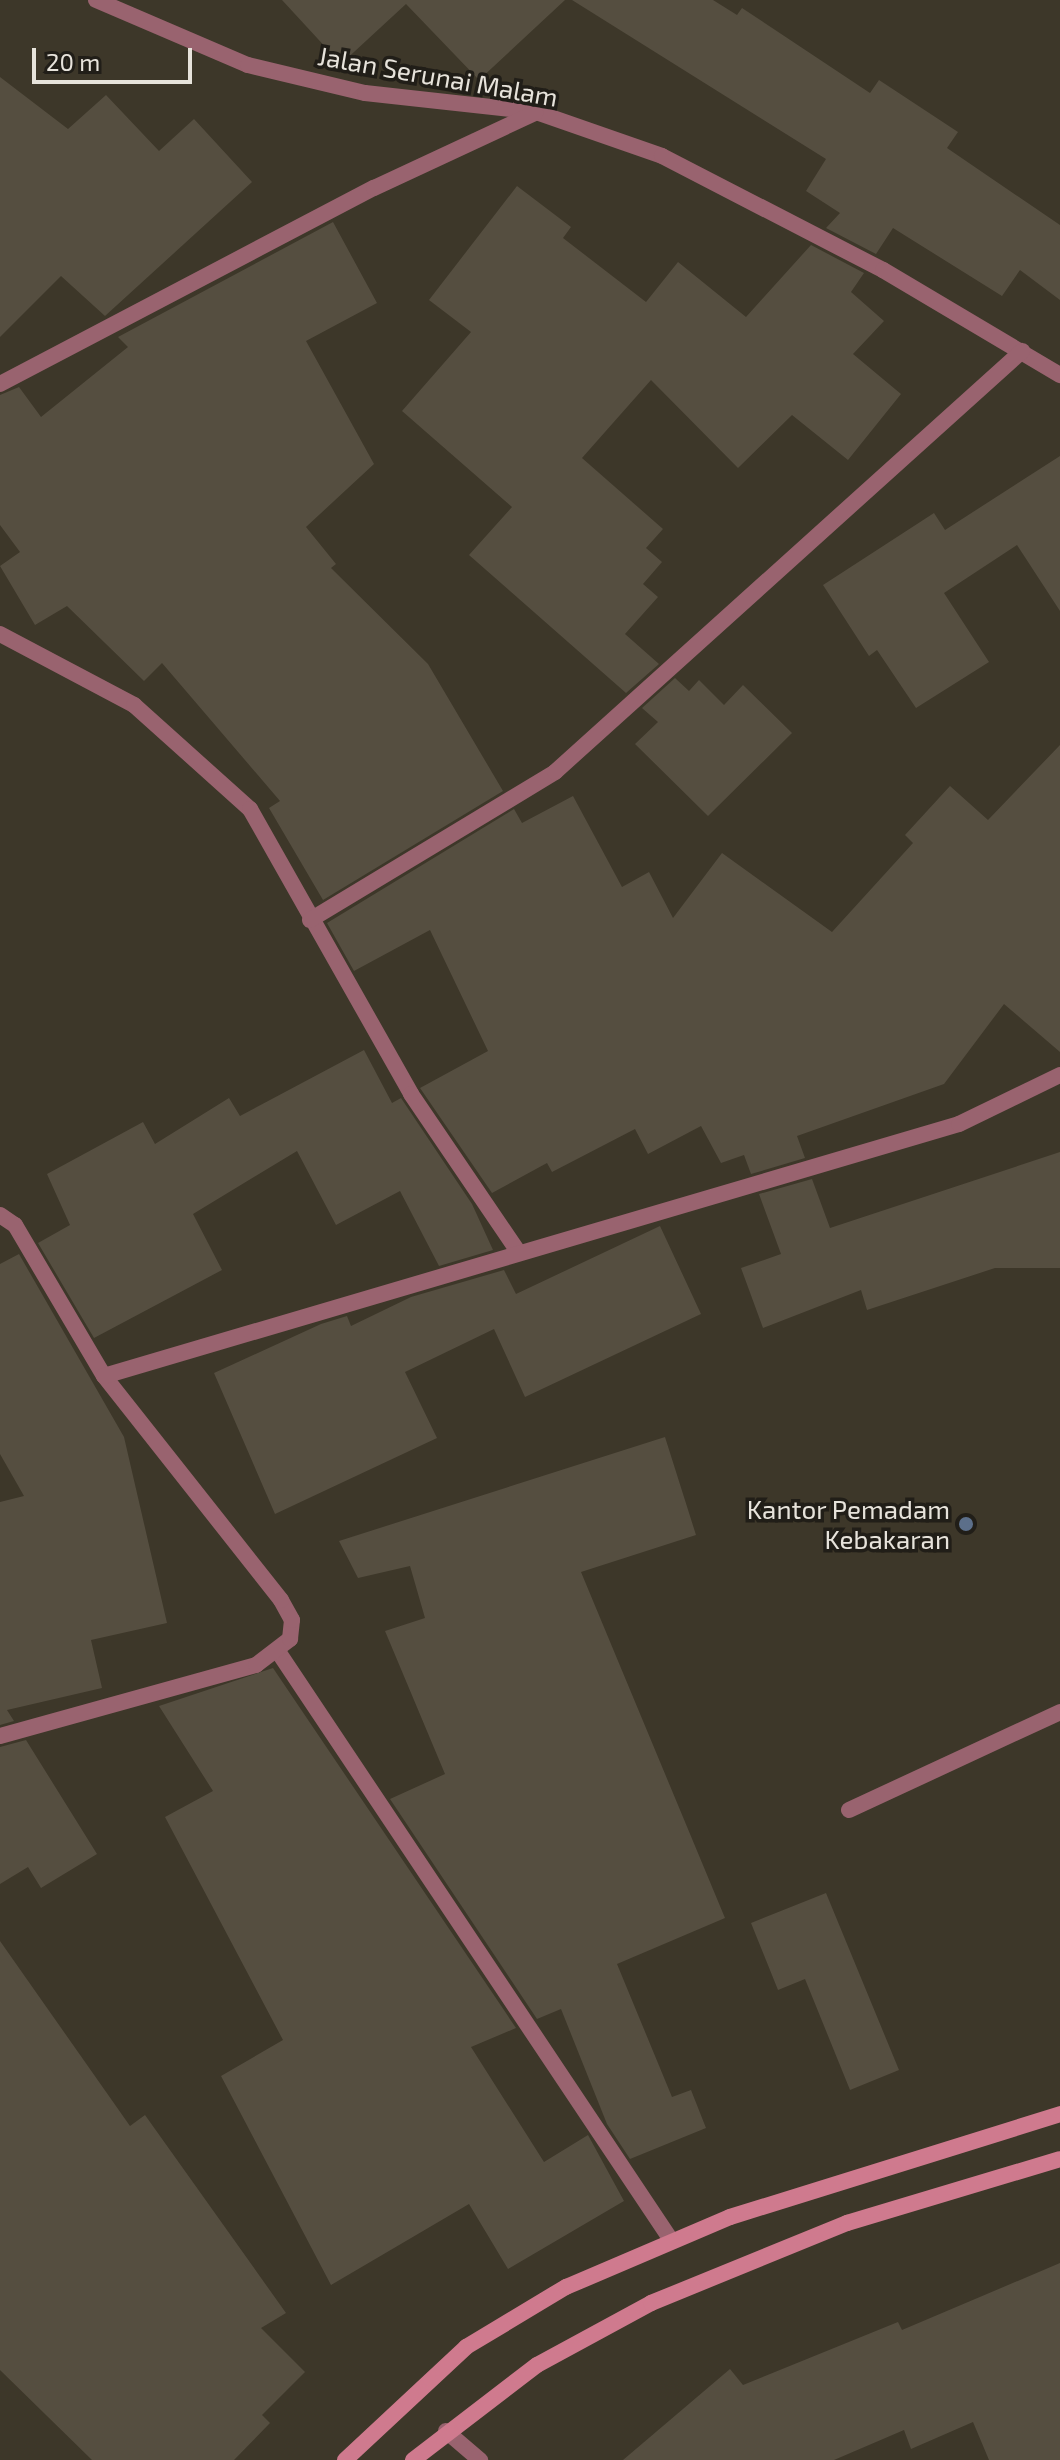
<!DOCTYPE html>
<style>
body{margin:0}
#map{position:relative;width:1060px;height:2460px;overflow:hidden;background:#3d3729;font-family:"Exo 2",sans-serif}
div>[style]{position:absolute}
.building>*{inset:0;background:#554e40}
.lane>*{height:16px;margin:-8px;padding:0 8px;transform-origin:8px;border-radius:8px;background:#99636f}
.street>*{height:16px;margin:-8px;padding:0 8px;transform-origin:8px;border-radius:8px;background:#99636f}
.secondary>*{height:16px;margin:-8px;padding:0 8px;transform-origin:8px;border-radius:8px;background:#cf7a8e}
.dots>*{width:22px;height:22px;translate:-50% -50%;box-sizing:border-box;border:4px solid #211e18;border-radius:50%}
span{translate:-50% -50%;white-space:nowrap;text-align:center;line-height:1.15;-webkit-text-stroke:7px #211e18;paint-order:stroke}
.street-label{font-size:26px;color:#e7e3db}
.poi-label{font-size:26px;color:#e7e3db}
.right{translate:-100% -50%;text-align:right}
.scale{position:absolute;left:32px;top:48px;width:160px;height:36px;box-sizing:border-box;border:4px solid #e7e3db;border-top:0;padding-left:10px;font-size:24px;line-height:28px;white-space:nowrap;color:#e7e3db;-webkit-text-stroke:6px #211e18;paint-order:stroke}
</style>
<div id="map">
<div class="building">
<div style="clip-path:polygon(282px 0,565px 0,479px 80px,406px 4px,341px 64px)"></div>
<div style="clip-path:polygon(572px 0,713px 0,737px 15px,742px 8px,870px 93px,879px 80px,958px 132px,947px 148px,1060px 225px,1060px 300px,1020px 270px,1002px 296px,893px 228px,876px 254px,826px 228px,840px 213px,806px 191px,826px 159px)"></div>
<div style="clip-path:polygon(0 77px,68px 129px,106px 95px,159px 151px,194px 119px,252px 182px,105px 316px,61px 276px,0 337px)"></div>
<div style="clip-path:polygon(517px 186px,571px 227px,563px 238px,646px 302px,678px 262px,746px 317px,811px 245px,864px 273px,851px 292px,884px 321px,853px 354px,901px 394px,848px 460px,792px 415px,738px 468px,651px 380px,582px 458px,663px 529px,646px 548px,662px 562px,643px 584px,658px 597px,625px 634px,659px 664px,626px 693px,469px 555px,512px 507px,402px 411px,471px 332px,429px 300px)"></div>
<div style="clip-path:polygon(333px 222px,377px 303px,306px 341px,374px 464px,306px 527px,336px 564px,331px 568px,428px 664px,503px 791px,323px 900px,269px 808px,280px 801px,162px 663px,144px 681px,67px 606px,35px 625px,0 566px,20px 552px,0 525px,0 395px,19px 387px,41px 417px,128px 347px,118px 337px)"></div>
<div style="clip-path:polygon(1060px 456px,1060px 611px,1017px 545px,944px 593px,989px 662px,916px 708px,877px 650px,869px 656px,823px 585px,934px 513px,945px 530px)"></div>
<div style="clip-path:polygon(675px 678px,689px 691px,699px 680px,724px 705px,743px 685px,792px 733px,708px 816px,635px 744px,658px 722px,642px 708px)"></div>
<div style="clip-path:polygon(1060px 745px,1060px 1052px,1004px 1004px,944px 1084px,797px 1136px,805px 1158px,751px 1174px,744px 1155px,721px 1163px,701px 1126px,648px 1154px,635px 1129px,552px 1172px,547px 1163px,492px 1193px,420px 1088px,488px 1051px,430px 930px,354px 971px,327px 923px,514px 809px,522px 823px,573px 796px,622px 887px,649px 872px,673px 918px,722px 853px,832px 932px,913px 843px,905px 835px,950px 786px,988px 820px)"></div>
<div style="clip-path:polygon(364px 1050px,392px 1103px,401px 1098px,472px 1204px,493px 1250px,439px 1266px,400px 1191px,336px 1225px,297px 1151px,193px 1214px,222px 1270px,94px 1338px,38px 1243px,70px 1225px,47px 1174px,143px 1122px,155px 1144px,229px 1098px,240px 1116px)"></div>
<div style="clip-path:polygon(1060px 1152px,1060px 1268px,995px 1268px,867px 1310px,861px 1290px,763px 1328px,741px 1268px,781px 1254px,759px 1194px,812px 1179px,830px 1228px)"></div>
<div style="clip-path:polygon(660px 1226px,701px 1314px,525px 1397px,494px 1329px,405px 1372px,437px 1438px,275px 1514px,214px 1373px,321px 1324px,347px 1316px,351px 1326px,411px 1297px,504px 1270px,516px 1294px)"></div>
<div style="clip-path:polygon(19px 1254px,124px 1437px,167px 1623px,91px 1640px,102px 1688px,7px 1710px,14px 1721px,0 1725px,0 1502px,24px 1496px,0 1454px,0 1264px)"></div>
<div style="clip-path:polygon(665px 1437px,696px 1535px,581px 1572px,725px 1918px,617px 1964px,672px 2097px,691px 2090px,706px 2128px,630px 2159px,607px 2124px,561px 2009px,537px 2019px,390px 1799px,445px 1774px,385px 1631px,425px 1618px,410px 1566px,358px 1578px,339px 1541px)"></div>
<div style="clip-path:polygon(273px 1668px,516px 2028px,471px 2047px,544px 2162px,588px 2135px,624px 2201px,508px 2269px,469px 2204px,331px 2285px,221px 2076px,283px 2040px,165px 1817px,213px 1791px,159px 1706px)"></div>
<div style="clip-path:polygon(26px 1740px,97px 1854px,41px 1888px,28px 1867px,0 1884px,0 1747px)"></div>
<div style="clip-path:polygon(826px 1893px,899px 2070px,850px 2090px,805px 1979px,778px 1990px,751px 1923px)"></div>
<div style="clip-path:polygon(0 1941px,130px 2126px,145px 2115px,286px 2313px,261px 2328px,305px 2372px,262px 2415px,270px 2423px,234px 2460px,92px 2460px,0 2370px)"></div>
<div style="clip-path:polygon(1060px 2263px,1060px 2460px,989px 2460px,973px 2422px,911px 2449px,904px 2430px,834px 2460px,623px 2460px,730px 2369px,743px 2385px,898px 2322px,902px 2330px)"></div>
</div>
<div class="lane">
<div style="left:849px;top:1810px;width:233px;rotate:-24.9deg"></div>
</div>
<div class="street">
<div style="left:96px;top:0;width:165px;rotate:23.2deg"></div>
<div style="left:248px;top:65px;width:120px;rotate:13.5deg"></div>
<div style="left:365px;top:93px;width:172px;rotate:6.3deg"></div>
<div style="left:536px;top:112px;width:133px;rotate:19.2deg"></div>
<div style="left:662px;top:156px;width:249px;rotate:27.3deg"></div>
<div style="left:883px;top:270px;width:206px;rotate:30.7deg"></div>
<div style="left:0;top:384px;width:422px;rotate:-27.7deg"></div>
<div style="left:374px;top:188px;width:178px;rotate:-25deg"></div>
<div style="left:0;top:634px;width:152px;rotate:27.9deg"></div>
<div style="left:134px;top:705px;width:156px;rotate:41.9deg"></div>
<div style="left:250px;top:809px;width:327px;rotate:60.5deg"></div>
<div style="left:411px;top:1094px;width:192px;rotate:55.8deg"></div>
<div style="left:310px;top:920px;width:286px;rotate:-31.1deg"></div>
<div style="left:555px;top:772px;width:629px;rotate:-42.03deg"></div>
<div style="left:0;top:1215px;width:18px;rotate:34deg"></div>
<div style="left:15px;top:1225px;width:175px;rotate:59.5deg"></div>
<div style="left:279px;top:1653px;width:706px;rotate:56.26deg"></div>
<div style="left:0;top:1736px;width:266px;rotate:-15.5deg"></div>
<div style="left:256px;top:1665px;width:43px;rotate:-37.4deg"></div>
<div style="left:290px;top:1639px;width:19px;rotate:-84deg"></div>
<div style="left:292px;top:1620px;width:23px;rotate:-119deg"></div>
<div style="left:281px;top:1600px;width:285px;rotate:-128.3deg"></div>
<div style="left:104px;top:1376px;width:891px;rotate:-16.42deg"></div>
<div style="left:959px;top:1124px;width:112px;rotate:-25.9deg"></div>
<div style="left:446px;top:2431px;width:45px;rotate:40.5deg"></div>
</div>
<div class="secondary">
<div style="left:345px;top:2460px;width:166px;rotate:-43deg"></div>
<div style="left:466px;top:2347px;width:117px;rotate:-31deg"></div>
<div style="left:566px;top:2287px;width:178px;rotate:-23.1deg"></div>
<div style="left:730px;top:2217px;width:346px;rotate:-17.3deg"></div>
<div style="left:413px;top:2460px;width:156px;rotate:-37.5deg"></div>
<div style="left:537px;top:2365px;width:130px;rotate:-28.5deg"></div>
<div style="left:651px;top:2303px;width:212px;rotate:-22.2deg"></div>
<div style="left:847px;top:2223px;width:222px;rotate:-16.7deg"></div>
</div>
<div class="dots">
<div style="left:966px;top:1524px;background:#5c6f8a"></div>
</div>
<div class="street-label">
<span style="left:438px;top:76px;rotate:10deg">Jalan Serunai Malam</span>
</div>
<div class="poi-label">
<span class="right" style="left:950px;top:1524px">Kantor Pemadam<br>Kebakaran</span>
</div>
<div class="scale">20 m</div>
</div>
